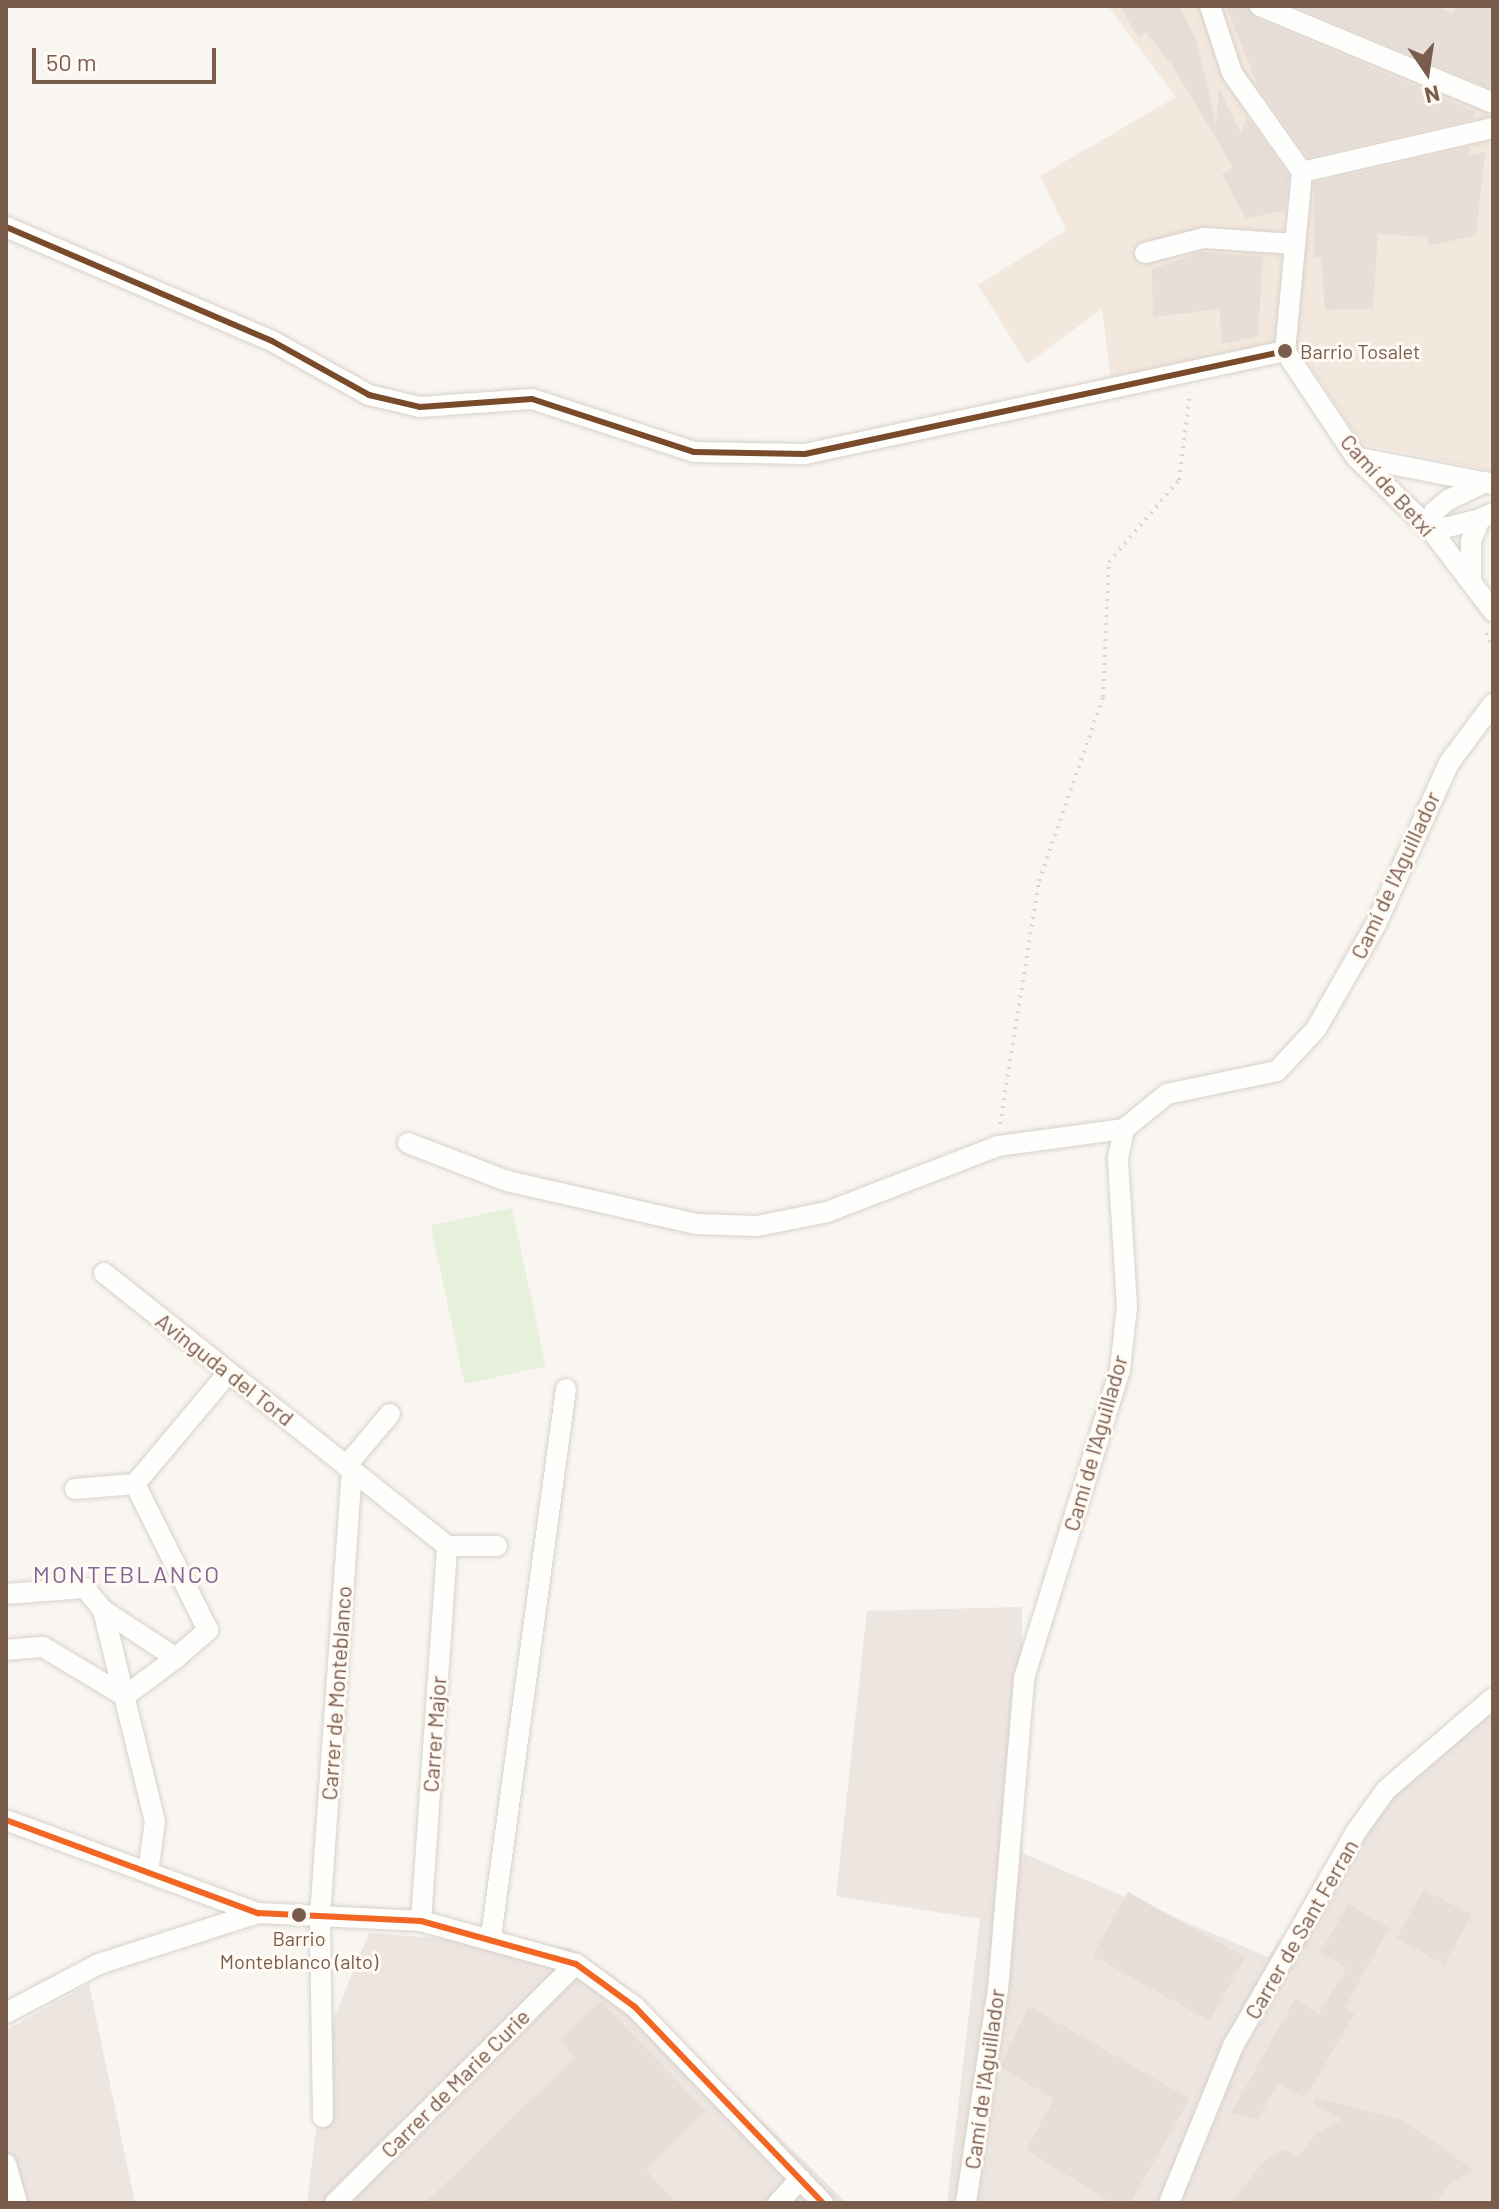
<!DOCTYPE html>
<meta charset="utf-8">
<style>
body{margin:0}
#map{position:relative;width:1499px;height:2209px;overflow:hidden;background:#f9f5f0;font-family:Barlow,sans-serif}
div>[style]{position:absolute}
.residential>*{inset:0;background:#f2e8de}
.industrial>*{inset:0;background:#ede5e0}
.green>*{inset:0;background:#e7f0db;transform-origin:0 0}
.building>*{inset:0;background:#e6ded7;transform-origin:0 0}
.path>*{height:4px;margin-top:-2px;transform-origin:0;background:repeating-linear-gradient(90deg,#dcd5d0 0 2px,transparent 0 8px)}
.roads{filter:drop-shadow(0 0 2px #d7d1cb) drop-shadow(0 0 2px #d7d1cb)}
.minor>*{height:20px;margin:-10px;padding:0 10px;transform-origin:10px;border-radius:10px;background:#fefefd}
.bus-1>*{height:6px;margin:-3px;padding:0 3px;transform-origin:3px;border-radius:3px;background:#7a4b2a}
.bus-2>*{height:6px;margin:-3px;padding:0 3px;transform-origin:3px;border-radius:3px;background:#f26522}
.dots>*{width:22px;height:22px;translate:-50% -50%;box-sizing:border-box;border:4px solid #fffaf3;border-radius:50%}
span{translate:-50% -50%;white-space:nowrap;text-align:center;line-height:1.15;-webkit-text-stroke:6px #fffaf3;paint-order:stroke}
.bus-label{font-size:20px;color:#7a5c4d}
.left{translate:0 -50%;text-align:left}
.street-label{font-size:22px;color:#7a5c4d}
.neighbourhood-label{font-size:24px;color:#846695;letter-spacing:2px}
.frame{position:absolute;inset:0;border:8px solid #7a5c4d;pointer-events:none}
.north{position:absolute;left:1387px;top:32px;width:80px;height:80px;-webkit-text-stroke:6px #fffaf3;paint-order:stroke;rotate:167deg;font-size:22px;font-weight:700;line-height:32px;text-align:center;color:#7a5c4d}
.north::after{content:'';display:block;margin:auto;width:28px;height:36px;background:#7a5c4d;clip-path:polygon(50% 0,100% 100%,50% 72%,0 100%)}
.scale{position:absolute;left:32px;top:48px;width:184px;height:36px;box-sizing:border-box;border:4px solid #7a5c4d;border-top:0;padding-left:10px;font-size:24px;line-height:28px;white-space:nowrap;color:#7a5c4d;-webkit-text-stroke:6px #fffaf3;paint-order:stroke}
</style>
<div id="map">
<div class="residential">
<div style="clip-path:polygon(1108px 6px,1493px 6px,1493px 471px,1362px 444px,1299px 349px,1260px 346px,1111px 380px,1102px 309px,1027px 364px,978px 285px,1066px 230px,1040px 176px,1176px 97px)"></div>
</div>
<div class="industrial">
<div style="clip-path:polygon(1022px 1607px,1022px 1853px,1268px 1957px,1397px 1777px,1493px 1707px,1493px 2203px,947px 2203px,980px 1919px,836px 1896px,867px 1611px)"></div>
<div style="clip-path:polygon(369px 1933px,570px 1948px,614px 1976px,847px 2203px,307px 2203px,328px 2032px)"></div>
<div style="clip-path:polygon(89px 1984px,135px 2203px,6px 2203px,6px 2030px)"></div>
</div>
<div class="green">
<div style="left:512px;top:1208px;width:162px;height:83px;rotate:78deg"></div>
</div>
<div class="building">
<div style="clip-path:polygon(1120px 6px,1179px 6px,1197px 42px,1216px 125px,1219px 88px,1241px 134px,1247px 117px,1289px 176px,1285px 210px,1246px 219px,1222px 174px,1233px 168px,1217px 140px,1174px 68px,1146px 32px,1138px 37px)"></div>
<div style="clip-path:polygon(1226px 6px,1247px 6px,1255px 18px,1476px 112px,1470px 120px,1308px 157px,1258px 87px)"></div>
<div style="clip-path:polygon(1294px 6px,1438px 6px,1452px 14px,1458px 6px,1493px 6px,1493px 89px)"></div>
<div style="clip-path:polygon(1470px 147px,1470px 155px,1485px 152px,1476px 235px,1428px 246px,1429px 237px,1378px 234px,1373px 309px,1325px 310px,1321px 257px,1314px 258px,1314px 183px)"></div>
<div style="clip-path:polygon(1202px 252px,1263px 257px,1258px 336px,1221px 344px,1220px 309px,1153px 317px,1152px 269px)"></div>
<div style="left:1424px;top:1889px;width:54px;height:56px;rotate:29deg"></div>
<div style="left:1128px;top:1892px;width:134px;height:73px;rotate:29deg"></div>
<div style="clip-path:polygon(1348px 1904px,1389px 1928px,1345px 2007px,1355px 2013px,1305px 2098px,1278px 2083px,1258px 2120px,1231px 2113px,1295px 1999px,1319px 2014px,1347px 1967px,1320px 1953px)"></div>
<div style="clip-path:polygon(601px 2001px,706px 2111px,646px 2170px,677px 2203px,425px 2203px,574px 2058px,560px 2040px)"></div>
<div style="clip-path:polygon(1029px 2006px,1190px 2099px,1130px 2203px,1113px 2203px,1026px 2150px,1054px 2099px,1000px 2067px)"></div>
<div style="clip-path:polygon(1315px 2097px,1402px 2120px,1474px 2170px,1450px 2184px,1436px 2203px,1231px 2203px,1265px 2160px,1286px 2149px,1297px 2158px,1315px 2134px,1342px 2120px,1313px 2103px)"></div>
</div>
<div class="path">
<div style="left:1486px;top:633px;width:17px;rotate:65deg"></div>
<div style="left:1000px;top:1124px;width:246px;rotate:-80.9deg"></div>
<div style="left:1039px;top:881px;width:195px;rotate:-70.8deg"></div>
<div style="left:1103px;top:697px;width:135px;rotate:-87.5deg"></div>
<div style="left:1109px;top:562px;width:108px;rotate:-49.5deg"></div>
<div style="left:1179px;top:480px;width:88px;rotate:-82.8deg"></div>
</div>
<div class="roads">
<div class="minor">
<div style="left:1210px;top:6px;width:71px;rotate:71.8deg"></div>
<div style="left:1232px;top:73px;width:121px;rotate:54.7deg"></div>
<div style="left:1302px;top:172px;width:180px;rotate:95.4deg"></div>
<div style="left:1260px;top:6px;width:252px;rotate:22.6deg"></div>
<div style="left:1302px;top:172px;width:196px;rotate:-13deg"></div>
<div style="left:6px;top:227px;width:289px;rotate:23.2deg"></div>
<div style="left:272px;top:341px;width:111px;rotate:29.1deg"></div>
<div style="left:369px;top:395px;width:52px;rotate:13.2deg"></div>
<div style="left:420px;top:407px;width:112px;rotate:-4.1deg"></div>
<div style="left:532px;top:399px;width:170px;rotate:18.1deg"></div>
<div style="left:694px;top:452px;width:111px;rotate:1deg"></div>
<div style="left:805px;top:454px;width:491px;rotate:-12.1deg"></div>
<div style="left:1145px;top:253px;width:61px;rotate:-14.3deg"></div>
<div style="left:1204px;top:238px;width:91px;rotate:3.8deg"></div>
<div style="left:1285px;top:351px;width:128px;rotate:56.2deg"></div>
<div style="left:1356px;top:457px;width:106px;rotate:44.2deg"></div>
<div style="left:1432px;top:531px;width:101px;rotate:52.7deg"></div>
<div style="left:1360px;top:458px;width:136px;rotate:11.1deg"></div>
<div style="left:1432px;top:531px;width:19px;rotate:-84deg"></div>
<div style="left:1434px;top:512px;width:18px;rotate:-41deg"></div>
<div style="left:1448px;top:500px;width:42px;rotate:-25.3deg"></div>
<div style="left:1432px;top:531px;width:49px;rotate:-14deg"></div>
<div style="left:1471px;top:579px;width:38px;rotate:-90deg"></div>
<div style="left:1471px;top:541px;width:24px;rotate:-68deg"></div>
<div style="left:1480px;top:519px;width:14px;rotate:-25deg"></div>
<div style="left:408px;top:1143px;width:106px;rotate:21deg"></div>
<div style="left:507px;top:1181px;width:194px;rotate:12.8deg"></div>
<div style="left:696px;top:1224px;width:61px;rotate:1.9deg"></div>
<div style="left:757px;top:1226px;width:71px;rotate:-11.3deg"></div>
<div style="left:827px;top:1212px;width:183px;rotate:-21.1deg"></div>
<div style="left:998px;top:1146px;width:127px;rotate:-7.7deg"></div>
<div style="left:104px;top:1273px;width:438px;rotate:38.5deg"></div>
<div style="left:447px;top:1546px;width:50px"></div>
<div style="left:346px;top:1466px;width:68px;rotate:-49.8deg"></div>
<div style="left:75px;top:1489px;width:60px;rotate:-4.8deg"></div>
<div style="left:6px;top:1594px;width:79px;rotate:-4.3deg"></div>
<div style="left:85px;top:1588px;width:28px;rotate:51deg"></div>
<div style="left:6px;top:1650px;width:37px;rotate:-5deg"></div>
<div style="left:43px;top:1647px;width:96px;rotate:30.9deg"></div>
<div style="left:176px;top:1658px;width:43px;rotate:-41.2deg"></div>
<div style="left:208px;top:1630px;width:163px;rotate:-116.6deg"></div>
<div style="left:135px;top:1484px;width:146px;rotate:-50deg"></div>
<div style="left:125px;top:1696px;width:64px;rotate:-36.7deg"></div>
<div style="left:176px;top:1658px;width:87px;rotate:-146.7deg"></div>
<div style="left:103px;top:1610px;width:217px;rotate:76.2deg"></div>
<div style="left:155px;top:1821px;width:52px;rotate:97.7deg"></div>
<div style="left:6px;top:1820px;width:269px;rotate:20.3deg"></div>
<div style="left:258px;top:1913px;width:163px;rotate:2.8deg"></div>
<div style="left:421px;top:1921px;width:161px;rotate:15.5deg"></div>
<div style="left:576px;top:1964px;width:73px;rotate:36.1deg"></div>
<div style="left:635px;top:2007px;width:272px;rotate:46.2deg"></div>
<div style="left:421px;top:1921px;width:376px;rotate:-86deg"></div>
<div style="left:491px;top:1937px;width:553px;rotate:-82.21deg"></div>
<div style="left:6px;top:2013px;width:105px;rotate:-27.8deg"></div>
<div style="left:99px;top:1964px;width:167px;rotate:-17.8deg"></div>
<div style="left:323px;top:2117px;width:201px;rotate:-90.9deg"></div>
<div style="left:320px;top:1916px;width:447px;rotate:-85.9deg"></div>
<div style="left:6px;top:2164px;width:41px;rotate:74.2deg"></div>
<div style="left:335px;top:2203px;width:339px;rotate:-44.8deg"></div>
<div style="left:778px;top:2203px;width:33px;rotate:-47deg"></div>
<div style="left:966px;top:2203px;width:215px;rotate:-81.5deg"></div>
<div style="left:998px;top:1990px;width:313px;rotate:-85.2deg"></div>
<div style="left:1024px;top:1678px;width:324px;rotate:-72.7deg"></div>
<div style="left:1120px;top:1369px;width:62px;rotate:-83.6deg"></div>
<div style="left:1127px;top:1307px;width:149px;rotate:-93.5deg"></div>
<div style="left:1118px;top:1158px;width:30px;rotate:-78deg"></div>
<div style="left:1124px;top:1129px;width:55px;rotate:-39.1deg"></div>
<div style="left:1167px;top:1094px;width:112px;rotate:-11.8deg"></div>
<div style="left:1277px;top:1071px;width:57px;rotate:-47.1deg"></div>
<div style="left:1316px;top:1029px;width:121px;rotate:-60.3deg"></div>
<div style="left:1376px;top:924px;width:177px;rotate:-65.6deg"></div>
<div style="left:1449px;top:763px;width:74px;rotate:-53.3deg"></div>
<div style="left:1169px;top:2203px;width:170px;rotate:-67.8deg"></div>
<div style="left:1233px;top:2046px;width:250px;rotate:-60.1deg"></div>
<div style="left:1358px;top:1829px;width:48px;rotate:-54.3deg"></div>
<div style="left:1386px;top:1790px;width:141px;rotate:-40.7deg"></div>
</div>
</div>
<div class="bus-1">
<div style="left:6px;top:227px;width:289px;rotate:23.2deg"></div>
<div style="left:272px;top:341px;width:111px;rotate:29.1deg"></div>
<div style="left:369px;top:395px;width:52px;rotate:13.2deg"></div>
<div style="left:420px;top:407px;width:112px;rotate:-4.1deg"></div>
<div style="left:532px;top:399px;width:170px;rotate:18.1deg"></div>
<div style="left:694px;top:452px;width:111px;rotate:1deg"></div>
<div style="left:805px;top:454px;width:491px;rotate:-12.1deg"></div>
</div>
<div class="bus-2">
<div style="left:6px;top:1820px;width:269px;rotate:20.3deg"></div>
<div style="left:258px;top:1913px;width:163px;rotate:2.8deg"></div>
<div style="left:421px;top:1921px;width:161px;rotate:15.5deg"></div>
<div style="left:576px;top:1964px;width:73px;rotate:36.1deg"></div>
<div style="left:635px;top:2007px;width:272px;rotate:46.2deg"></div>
</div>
<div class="dots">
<div style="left:1285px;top:351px;background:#7a5c4d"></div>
<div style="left:299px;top:1915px;background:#7a5c4d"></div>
</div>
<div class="bus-label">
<span class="left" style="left:1300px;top:351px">Barrio Tosalet</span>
<span style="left:299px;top:1950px">Barrio<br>Monteblanco (alto)</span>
</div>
<div class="street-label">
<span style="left:1388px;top:485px;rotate:48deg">Camí de Betxí</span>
<span style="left:1395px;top:875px;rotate:-65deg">Camí de l'Aguillador</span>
<span style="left:225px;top:1369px;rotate:38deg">Avinguda del Tord</span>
<span style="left:1095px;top:1443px;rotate:-74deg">Camí de l'Aguillador</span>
<span style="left:336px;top:1693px;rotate:-86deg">Carrer de Monteblanco</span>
<span style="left:434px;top:1734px;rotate:-86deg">Carrer Major</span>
<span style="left:1301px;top:1929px;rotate:-60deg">Carrer de Sant Ferran</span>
<span style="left:984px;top:2079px;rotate:-82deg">Camí de l'Aguillador</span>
<span style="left:455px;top:2083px;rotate:-45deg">Carrer de Marie Curie</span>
</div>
<div class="neighbourhood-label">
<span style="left:127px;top:1574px">MONTEBLANCO</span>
</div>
<div class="frame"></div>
<div class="north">N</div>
<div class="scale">50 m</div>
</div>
